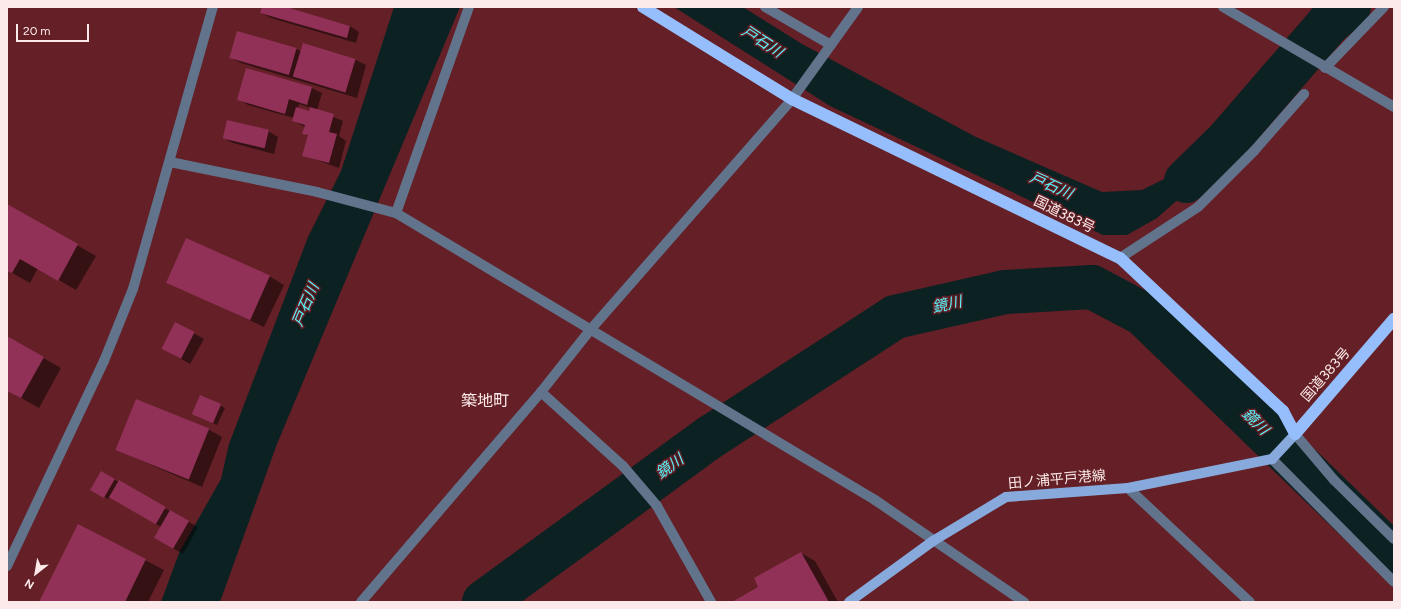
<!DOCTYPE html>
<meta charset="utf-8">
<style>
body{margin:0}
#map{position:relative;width:1401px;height:609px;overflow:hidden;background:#642026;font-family:Figtree,"Noto Sans JP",sans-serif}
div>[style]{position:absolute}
.water>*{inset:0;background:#0c2122}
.shadow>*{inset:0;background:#0007}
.river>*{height:44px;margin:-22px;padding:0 22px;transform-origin:22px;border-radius:22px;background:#0c2122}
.building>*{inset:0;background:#913158;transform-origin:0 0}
.minor>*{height:10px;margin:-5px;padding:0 5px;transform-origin:5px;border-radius:5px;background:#62738c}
.major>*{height:10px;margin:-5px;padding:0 5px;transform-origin:5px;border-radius:5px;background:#87a9dc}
.highway>*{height:12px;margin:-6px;padding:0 6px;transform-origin:6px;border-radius:6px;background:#96befc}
span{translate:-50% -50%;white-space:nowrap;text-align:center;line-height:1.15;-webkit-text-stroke:3px #642026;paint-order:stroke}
.street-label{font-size:14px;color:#fceaea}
.water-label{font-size:15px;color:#57f7fd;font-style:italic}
.quarter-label{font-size:16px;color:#fceaea}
.frame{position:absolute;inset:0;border:8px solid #fceaea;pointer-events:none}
.north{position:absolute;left:16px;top:553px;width:40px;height:40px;-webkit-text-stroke:3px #642026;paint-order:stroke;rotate:211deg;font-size:11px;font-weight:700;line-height:16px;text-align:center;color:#fceaea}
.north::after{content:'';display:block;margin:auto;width:14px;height:18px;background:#fceaea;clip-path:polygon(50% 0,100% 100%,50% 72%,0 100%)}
.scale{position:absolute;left:16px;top:24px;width:73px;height:18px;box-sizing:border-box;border:2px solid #fceaea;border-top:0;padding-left:5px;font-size:12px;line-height:14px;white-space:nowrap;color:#fceaea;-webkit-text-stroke:3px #642026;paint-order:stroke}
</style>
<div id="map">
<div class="water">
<div style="clip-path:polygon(394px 7px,460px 7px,277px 444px,220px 602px,161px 602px,179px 553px,221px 479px,229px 444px,308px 237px,341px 171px)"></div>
<div style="clip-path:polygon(674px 7px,743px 7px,802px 44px,976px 137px,1102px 192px,1142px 190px,1168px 177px,1225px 131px,1234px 150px,1157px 218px,1127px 235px,1103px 235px,830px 106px)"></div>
</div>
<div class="shadow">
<div style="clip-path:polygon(263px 7px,282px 7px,350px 26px,359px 32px,356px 43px,271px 18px,261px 13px)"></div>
<div style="clip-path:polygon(304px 45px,356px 60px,366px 65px,357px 98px,241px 63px,231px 58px,297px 49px,302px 52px)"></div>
<div style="clip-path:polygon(evenodd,247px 69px,312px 88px,322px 93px,317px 110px,343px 121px,339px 136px,346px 141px,339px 168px,303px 155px,309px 136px,303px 133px,305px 127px,294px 121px,294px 118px,248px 105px,239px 99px,247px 69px,299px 104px,311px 108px,310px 112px,298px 108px,299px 104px)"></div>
<div style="clip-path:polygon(268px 131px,278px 137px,274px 154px,233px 143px,223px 138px)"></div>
<div style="clip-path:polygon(7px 205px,96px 256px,76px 290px,38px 268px,30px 283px,7px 270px)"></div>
<div style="clip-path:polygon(269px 276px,284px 285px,264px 327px,167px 282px)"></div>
<div style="clip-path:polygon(176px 323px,204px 339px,190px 364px,172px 354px)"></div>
<div style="clip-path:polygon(7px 337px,61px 368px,39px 408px,7px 390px)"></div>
<div style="clip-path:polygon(201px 396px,225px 408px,217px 425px,197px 416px)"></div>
<div style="clip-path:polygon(208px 429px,222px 437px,202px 487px,117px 450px)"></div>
<div style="clip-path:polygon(101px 472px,198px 527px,183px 554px,155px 538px,161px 527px,110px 496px,108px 499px,91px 489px)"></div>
<div style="clip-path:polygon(79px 526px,164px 570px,148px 602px,40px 602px)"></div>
<div style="clip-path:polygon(801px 553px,815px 561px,838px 602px,734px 602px,758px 588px)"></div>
</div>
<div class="river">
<div style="left:1186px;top:181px;width:59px;rotate:-44.3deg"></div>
<div style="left:1228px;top:140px;width:153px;rotate:-49.2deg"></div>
<div style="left:1328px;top:24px;width:27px;rotate:-39deg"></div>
<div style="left:484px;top:602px;width:282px;rotate:-36.1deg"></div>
<div style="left:712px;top:436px;width:218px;rotate:-33deg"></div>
<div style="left:895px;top:317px;width:113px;rotate:-12.8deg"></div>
<div style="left:1005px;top:292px;width:87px;rotate:-3.3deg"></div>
<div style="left:1092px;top:287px;width:58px;rotate:27.9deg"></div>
<div style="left:1143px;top:314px;width:349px;rotate:44deg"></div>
</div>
<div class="building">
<div style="clip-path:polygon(262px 7px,286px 7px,350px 26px,347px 38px,260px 13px)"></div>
<div style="left:237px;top:31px;width:62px;height:28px;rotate:16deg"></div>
<div style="left:303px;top:43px;width:55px;height:35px;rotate:17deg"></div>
<div style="clip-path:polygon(246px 68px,312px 87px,307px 105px,289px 99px,285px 114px,237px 100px)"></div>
<div style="clip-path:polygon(296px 107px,309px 111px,310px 107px,334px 114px,329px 132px,337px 134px,329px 163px,302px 156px,308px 135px,302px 134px,305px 125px,292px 121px)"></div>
<div style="left:227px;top:120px;width:43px;height:19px;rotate:13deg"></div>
<div style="clip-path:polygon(7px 204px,78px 244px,58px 281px,20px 259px,12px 273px,7px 271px)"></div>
<div style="left:186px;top:238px;width:92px;height:49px;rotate:24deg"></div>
<div style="left:175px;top:322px;width:22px;height:30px;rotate:27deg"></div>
<div style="clip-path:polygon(7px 336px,44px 357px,21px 398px,7px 391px)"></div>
<div style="left:200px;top:395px;width:23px;height:21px;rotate:23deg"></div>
<div style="left:136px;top:399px;width:79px;height:55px;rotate:22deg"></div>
<div style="left:101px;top:471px;width:16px;height:22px;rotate:30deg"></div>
<div style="left:119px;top:480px;width:54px;height:20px;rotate:30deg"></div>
<div style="left:170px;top:510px;width:22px;height:32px;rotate:30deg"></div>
<div style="clip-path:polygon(78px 524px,146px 559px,125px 602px,39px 602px)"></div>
<div style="clip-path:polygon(801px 552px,829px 602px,732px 602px,758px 587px,754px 578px)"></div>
</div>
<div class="minor">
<div style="left:765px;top:7px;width:76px;rotate:29.9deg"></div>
<div style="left:1223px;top:7px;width:198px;rotate:30.3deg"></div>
<div style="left:1325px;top:68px;width:85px;rotate:-46deg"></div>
<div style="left:170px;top:162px;width:150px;rotate:11.5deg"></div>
<div style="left:317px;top:192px;width:82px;rotate:14.9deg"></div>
<div style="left:396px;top:213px;width:558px;rotate:30.93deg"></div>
<div style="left:875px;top:500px;width:181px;rotate:34.4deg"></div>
<div style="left:396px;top:213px;width:219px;rotate:-70.5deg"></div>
<div style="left:1120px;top:258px;width:93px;rotate:-33.2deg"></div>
<div style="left:1198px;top:207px;width:79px;rotate:-45deg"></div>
<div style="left:1254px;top:151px;width:76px;rotate:-48.7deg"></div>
<div style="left:541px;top:392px;width:110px;rotate:42.1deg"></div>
<div style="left:623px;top:466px;width:52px;rotate:49.6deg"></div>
<div style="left:657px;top:506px;width:110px;rotate:60.6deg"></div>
<div style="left:1295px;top:434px;width:60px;rotate:49.7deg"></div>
<div style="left:1334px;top:480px;width:84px;rotate:44.5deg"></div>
<div style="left:1272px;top:459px;width:173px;rotate:45.2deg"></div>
<div style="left:1128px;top:488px;width:167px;rotate:43.1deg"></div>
<div style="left:7px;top:566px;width:227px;rotate:-64.7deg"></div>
<div style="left:104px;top:361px;width:78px;rotate:-68.1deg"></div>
<div style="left:133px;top:289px;width:293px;rotate:-74.2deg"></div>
<div style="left:361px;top:602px;width:277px;rotate:-49.4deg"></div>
<div style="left:541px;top:392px;width:80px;rotate:-51.6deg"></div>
<div style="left:591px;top:329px;width:305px;rotate:-48.8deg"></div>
<div style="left:792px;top:99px;width:113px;rotate:-54.3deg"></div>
</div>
<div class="major">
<div style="left:849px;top:602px;width:104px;rotate:-36deg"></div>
<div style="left:933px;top:541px;width:85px;rotate:-31.1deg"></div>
<div style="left:1006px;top:497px;width:122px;rotate:-4.2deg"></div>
<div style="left:1128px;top:488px;width:147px;rotate:-11.4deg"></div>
<div style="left:1272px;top:459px;width:34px;rotate:-47deg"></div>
</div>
<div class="highway">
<div style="left:643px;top:7px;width:175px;rotate:31.7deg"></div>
<div style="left:792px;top:99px;width:365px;rotate:25.9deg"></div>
<div style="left:1120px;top:258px;width:224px;rotate:43.2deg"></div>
<div style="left:1283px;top:411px;width:26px;rotate:62deg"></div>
<div style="left:1295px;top:434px;width:152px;rotate:-49.3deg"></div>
</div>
<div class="street-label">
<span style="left:1064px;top:215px;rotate:26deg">国道383号</span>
<span style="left:1326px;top:375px;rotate:-49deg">国道383号</span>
<span style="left:1057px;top:480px;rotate:-5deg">田ノ浦平戸港線</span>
</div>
<div class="water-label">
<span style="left:762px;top:42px;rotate:33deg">戸石川</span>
<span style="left:1051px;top:186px;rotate:24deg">戸石川</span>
<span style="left:306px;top:305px;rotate:-67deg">戸石川</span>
<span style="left:947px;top:305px;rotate:-12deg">鏡川</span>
<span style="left:1255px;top:422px;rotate:44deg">鏡川</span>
<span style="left:670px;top:467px;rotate:-36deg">鏡川</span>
</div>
<div class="quarter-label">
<span style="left:485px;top:401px">築地町</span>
</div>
<div class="frame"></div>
<div class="north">N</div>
<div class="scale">20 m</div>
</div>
